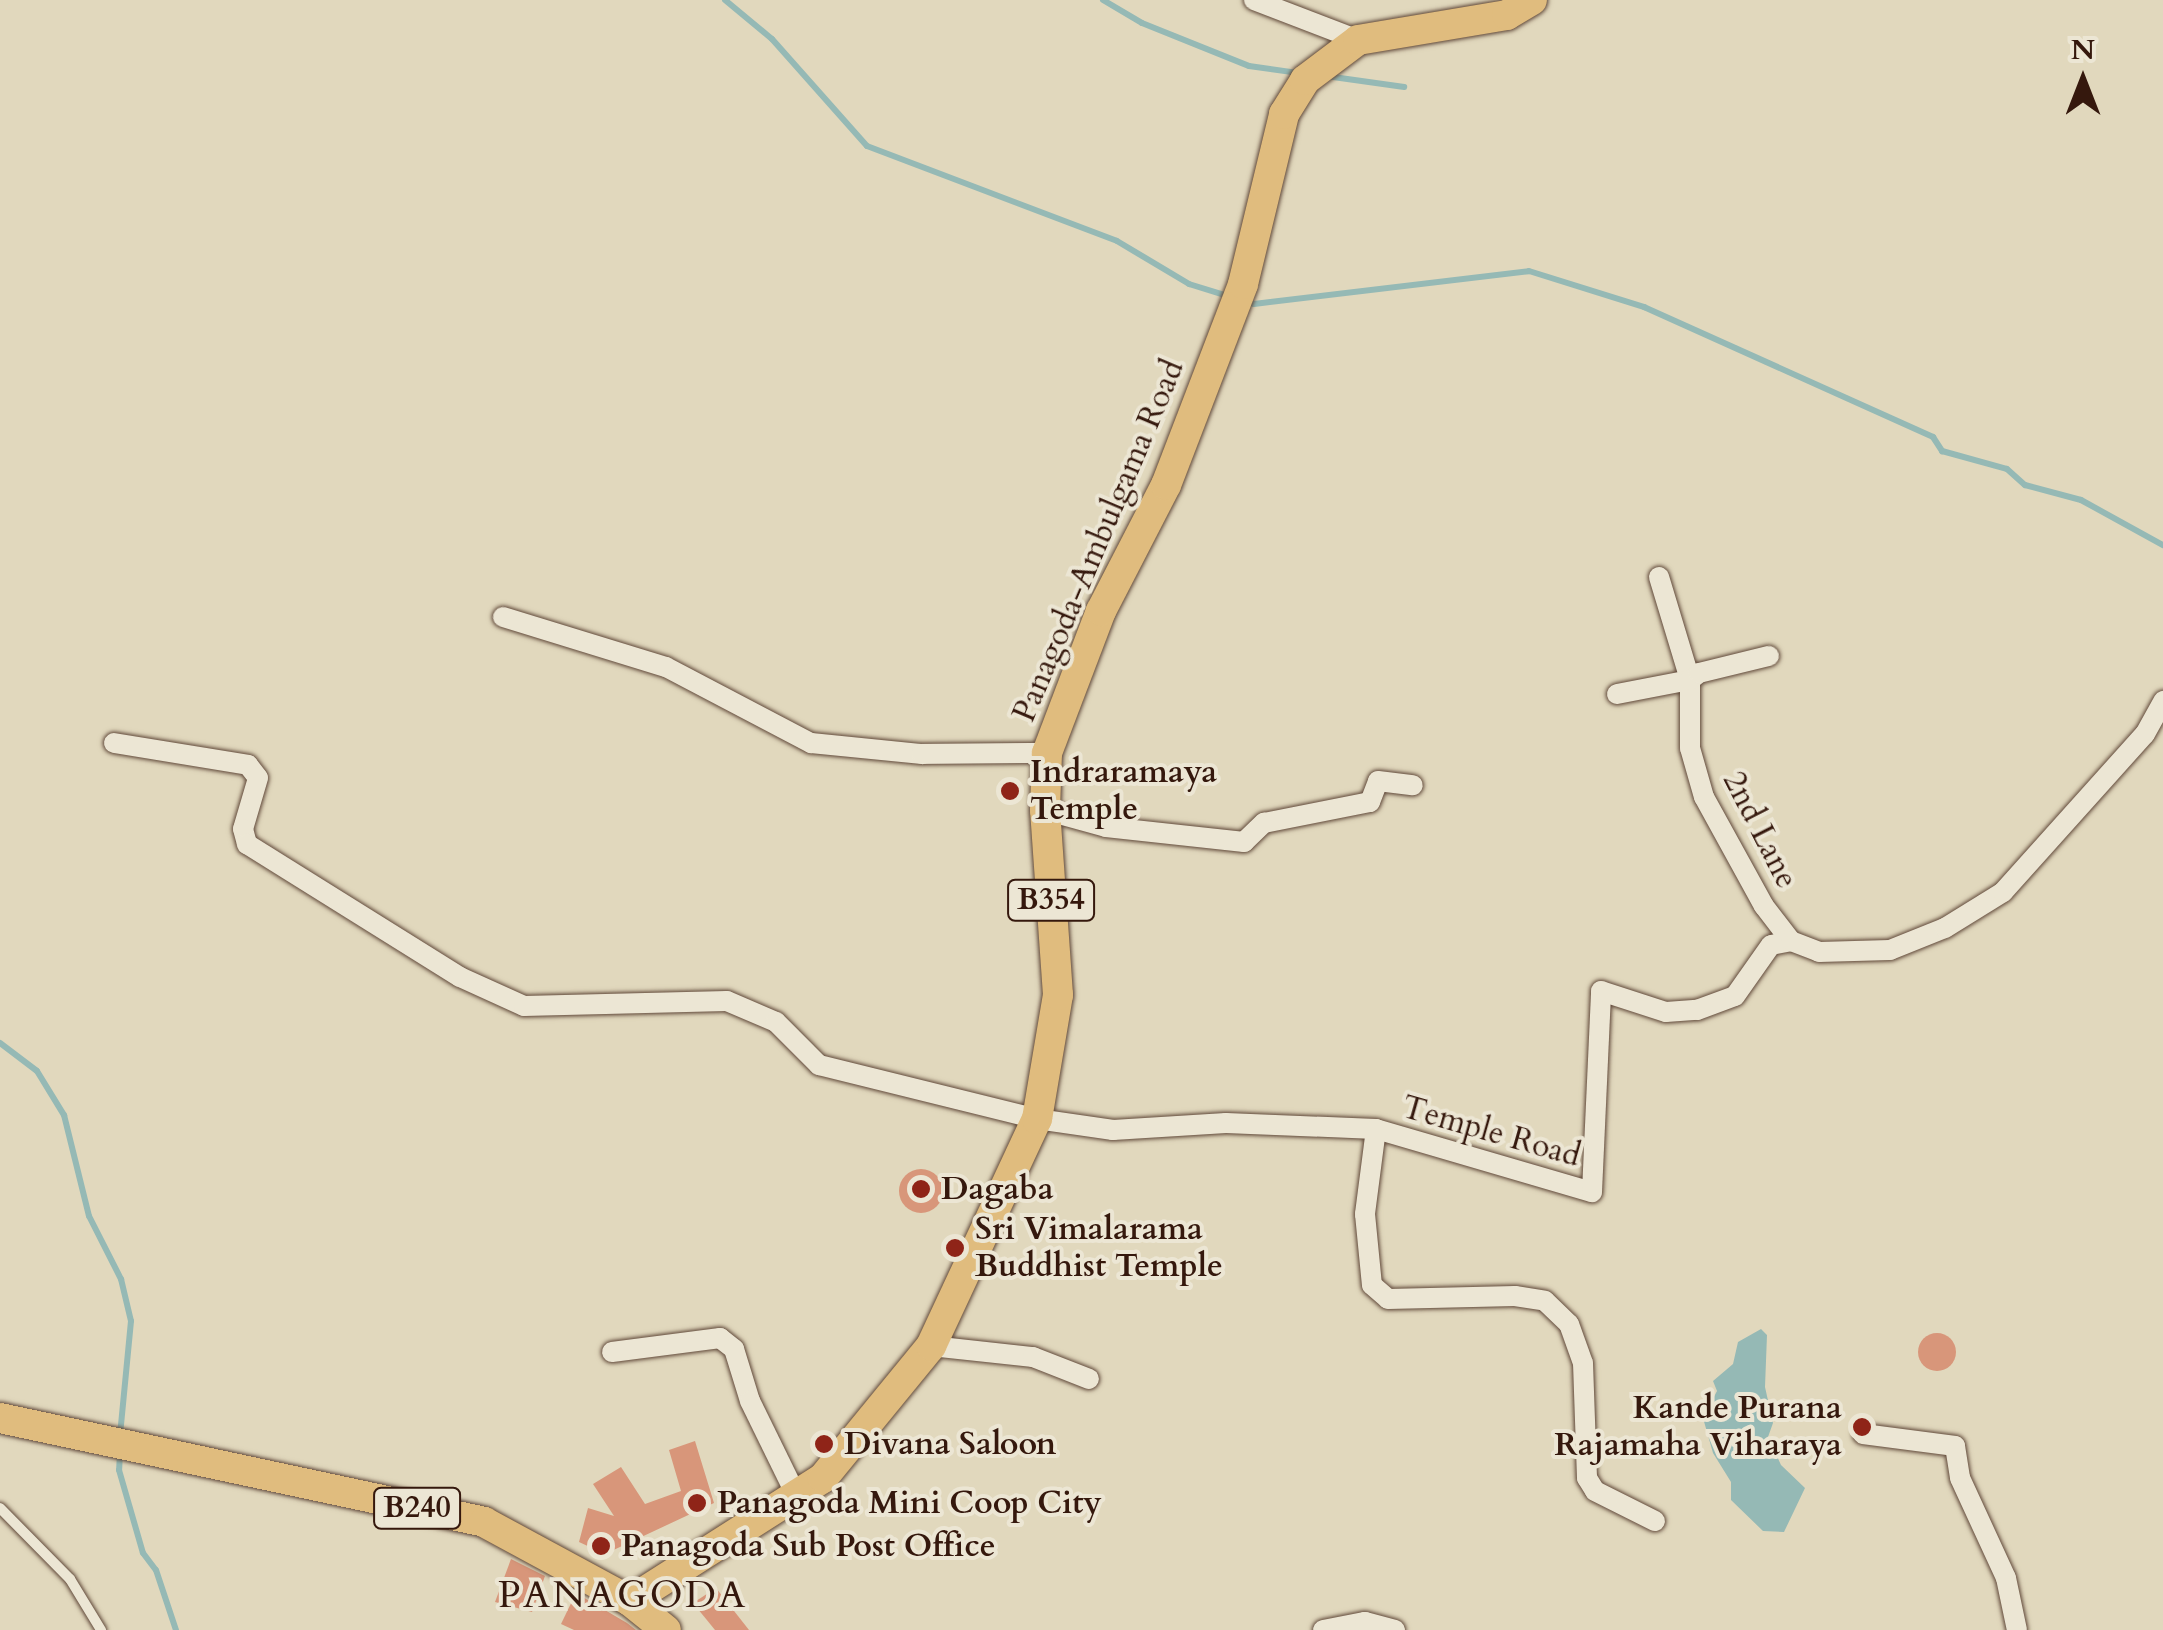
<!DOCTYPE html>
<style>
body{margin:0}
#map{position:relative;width:2163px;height:1630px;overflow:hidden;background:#e1d8bd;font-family:Cardo,serif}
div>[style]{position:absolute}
.water>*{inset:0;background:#95b9b5}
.stream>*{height:6px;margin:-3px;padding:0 3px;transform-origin:3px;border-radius:3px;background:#95b9b5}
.building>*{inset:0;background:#d8967a}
.round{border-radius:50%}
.roads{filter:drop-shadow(0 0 2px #604839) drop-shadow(0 0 2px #604839)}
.service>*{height:10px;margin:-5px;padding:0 5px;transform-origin:5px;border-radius:5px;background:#ece6d4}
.minor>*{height:20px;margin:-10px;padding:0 10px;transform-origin:10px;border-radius:10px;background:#ece6d4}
.primary>*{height:30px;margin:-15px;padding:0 15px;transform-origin:15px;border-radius:15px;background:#e0bc7e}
.dots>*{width:28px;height:28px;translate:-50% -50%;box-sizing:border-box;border:5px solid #ece6d4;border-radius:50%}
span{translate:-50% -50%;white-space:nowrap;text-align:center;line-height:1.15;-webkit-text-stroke:8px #ece6d4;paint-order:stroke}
.shield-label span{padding:2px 8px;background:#ece6d4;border:2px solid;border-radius:8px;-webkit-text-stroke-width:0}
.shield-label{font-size:30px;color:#35180d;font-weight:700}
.street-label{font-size:32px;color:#35180d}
.poi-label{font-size:32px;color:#35180d;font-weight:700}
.left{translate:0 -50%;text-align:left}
.right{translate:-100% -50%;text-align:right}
.quarter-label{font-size:38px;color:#35180d;letter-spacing:2.5px}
.north{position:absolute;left:2033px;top:30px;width:100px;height:100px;-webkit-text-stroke:8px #ece6d4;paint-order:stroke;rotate:0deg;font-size:28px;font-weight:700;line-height:40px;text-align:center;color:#35180d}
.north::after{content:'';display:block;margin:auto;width:35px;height:45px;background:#35180d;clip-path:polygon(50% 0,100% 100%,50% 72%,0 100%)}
</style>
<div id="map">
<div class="water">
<div style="clip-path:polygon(1761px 1329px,1767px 1335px,1765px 1387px,1773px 1423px,1768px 1437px,1781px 1465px,1805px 1488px,1784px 1532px,1763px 1531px,1731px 1500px,1731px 1482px,1713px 1453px,1703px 1418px,1717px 1391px,1713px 1381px,1733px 1364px,1738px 1342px)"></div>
</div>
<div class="stream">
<div style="left:725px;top:0;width:61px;rotate:39.7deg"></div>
<div style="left:772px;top:39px;width:143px;rotate:48.4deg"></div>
<div style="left:867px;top:146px;width:267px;rotate:20.8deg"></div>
<div style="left:1117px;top:241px;width:84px;rotate:30.8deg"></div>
<div style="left:1189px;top:284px;width:41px;rotate:17.1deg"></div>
<div style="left:1103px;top:0;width:45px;rotate:30.5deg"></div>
<div style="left:1142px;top:23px;width:115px;rotate:21.9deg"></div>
<div style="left:1249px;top:66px;width:49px;rotate:8.1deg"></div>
<div style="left:1326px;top:76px;width:79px;rotate:8deg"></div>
<div style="left:1245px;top:301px;width:9px;rotate:18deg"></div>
<div style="left:1254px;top:304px;width:277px;rotate:-6.8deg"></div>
<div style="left:1529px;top:271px;width:121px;rotate:17.4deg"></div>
<div style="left:1644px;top:307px;width:317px;rotate:24.2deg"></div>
<div style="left:1933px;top:437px;width:17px;rotate:57deg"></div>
<div style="left:1942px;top:451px;width:67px;rotate:15.5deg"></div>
<div style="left:2007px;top:469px;width:24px;rotate:42deg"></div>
<div style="left:2025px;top:485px;width:58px;rotate:15deg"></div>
<div style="left:2081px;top:500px;width:94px;rotate:28.8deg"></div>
<div style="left:0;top:1043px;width:46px;rotate:37.1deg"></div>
<div style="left:37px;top:1071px;width:52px;rotate:58.5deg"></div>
<div style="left:64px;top:1115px;width:104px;rotate:76.1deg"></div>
<div style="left:89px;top:1216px;width:71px;rotate:63.1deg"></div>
<div style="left:121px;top:1279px;width:43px;rotate:76.6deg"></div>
<div style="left:131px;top:1321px;width:116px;rotate:95.5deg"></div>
<div style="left:120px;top:1453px;width:17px;rotate:93deg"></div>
<div style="left:119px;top:1470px;width:86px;rotate:73.9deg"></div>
<div style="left:143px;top:1553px;width:21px;rotate:53deg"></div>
<div style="left:156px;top:1570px;width:63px;rotate:71.6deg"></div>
</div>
<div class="building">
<div class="round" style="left:899px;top:1169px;width:44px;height:44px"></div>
<div class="round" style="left:1918px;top:1333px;width:38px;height:38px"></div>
<div style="clip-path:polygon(695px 1441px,714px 1503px,605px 1554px,579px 1542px,588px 1508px,614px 1516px,593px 1484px,621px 1467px,645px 1504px,681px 1491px,669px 1450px)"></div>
<div style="clip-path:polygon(511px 1559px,545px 1576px,532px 1612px,495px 1602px)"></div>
<div style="clip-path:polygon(716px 1588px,749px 1630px,715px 1630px,693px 1603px)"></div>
<div style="clip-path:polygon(576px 1593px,627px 1623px,636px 1630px,574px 1630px,561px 1624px)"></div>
</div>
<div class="roads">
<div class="service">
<div style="left:0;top:1508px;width:100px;rotate:45.4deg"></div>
<div style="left:70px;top:1579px;width:60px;rotate:58.7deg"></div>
</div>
<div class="minor">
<div style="left:1254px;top:0;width:111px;rotate:21deg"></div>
<div style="left:1659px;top:577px;width:108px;rotate:73.2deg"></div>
<div style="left:1690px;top:680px;width:68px;rotate:90deg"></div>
<div style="left:1690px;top:748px;width:51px;rotate:74.1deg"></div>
<div style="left:1704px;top:797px;width:124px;rotate:61.2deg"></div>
<div style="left:1764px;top:906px;width:44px;rotate:52.4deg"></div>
<div style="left:503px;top:617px;width:170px;rotate:17.1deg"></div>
<div style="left:666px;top:667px;width:164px;rotate:27.7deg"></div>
<div style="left:811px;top:743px;width:112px;rotate:5.7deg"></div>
<div style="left:922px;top:754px;width:125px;rotate:-0.5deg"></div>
<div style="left:1617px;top:694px;width:74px;rotate:-10.9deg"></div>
<div style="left:1690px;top:680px;width:11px;rotate:-38deg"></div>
<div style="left:1699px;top:673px;width:72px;rotate:-13.7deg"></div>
<div style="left:114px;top:743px;width:136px;rotate:9.3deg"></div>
<div style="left:248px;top:765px;width:16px;rotate:52deg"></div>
<div style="left:258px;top:778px;width:53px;rotate:106.4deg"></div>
<div style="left:243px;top:829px;width:16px;rotate:75deg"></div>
<div style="left:247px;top:844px;width:251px;rotate:32deg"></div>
<div style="left:460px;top:977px;width:70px;rotate:24.4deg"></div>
<div style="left:524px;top:1006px;width:203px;rotate:-1.4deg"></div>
<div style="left:727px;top:1001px;width:53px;rotate:23.2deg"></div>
<div style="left:776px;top:1022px;width:61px;rotate:45deg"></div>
<div style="left:819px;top:1065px;width:225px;rotate:13.9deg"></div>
<div style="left:1037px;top:1119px;width:77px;rotate:8.2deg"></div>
<div style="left:1113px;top:1130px;width:113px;rotate:-3.5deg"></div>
<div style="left:1226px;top:1123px;width:150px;rotate:2.3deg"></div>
<div style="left:1376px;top:1129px;width:225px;rotate:16.3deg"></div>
<div style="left:1592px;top:1192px;width:201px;rotate:-87.4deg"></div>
<div style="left:1601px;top:991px;width:68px;rotate:17.9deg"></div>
<div style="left:1666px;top:1012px;width:31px;rotate:-4deg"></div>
<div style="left:1697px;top:1010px;width:40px;rotate:-20.2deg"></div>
<div style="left:1735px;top:996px;width:62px;rotate:-54.8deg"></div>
<div style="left:1771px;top:945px;width:20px;rotate:-11deg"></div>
<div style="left:1791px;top:941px;width:30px;rotate:21deg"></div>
<div style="left:1819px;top:952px;width:71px;rotate:-1.6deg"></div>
<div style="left:1890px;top:950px;width:59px;rotate:-21.8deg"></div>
<div style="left:1945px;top:928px;width:68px;rotate:-31.8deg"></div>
<div style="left:2003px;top:892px;width:212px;rotate:-48.1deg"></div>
<div style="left:2145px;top:734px;width:38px;rotate:-61deg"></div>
<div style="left:1045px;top:810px;width:63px;rotate:15.6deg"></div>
<div style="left:1106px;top:827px;width:139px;rotate:6.2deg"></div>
<div style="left:1244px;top:842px;width:28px;rotate:-44deg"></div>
<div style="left:1264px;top:823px;width:108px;rotate:-11.2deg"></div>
<div style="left:1370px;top:802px;width:22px;rotate:-69deg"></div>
<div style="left:1378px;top:781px;width:35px;rotate:7deg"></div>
<div style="left:1376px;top:1129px;width:86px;rotate:97.4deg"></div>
<div style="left:1365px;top:1214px;width:71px;rotate:84.4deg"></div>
<div style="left:1372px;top:1285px;width:21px;rotate:41deg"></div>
<div style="left:1388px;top:1299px;width:127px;rotate:-1.4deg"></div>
<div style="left:1515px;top:1296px;width:30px;rotate:9deg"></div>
<div style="left:1545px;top:1301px;width:33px;rotate:44deg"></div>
<div style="left:1569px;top:1324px;width:41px;rotate:70.3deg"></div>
<div style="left:1583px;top:1363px;width:115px;rotate:88deg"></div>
<div style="left:1587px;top:1478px;width:15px;rotate:58deg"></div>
<div style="left:1595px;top:1491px;width:67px;rotate:26.6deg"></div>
<div style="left:931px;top:1346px;width:103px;rotate:6.2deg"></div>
<div style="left:1033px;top:1357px;width:60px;rotate:21.4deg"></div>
<div style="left:612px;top:1352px;width:109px;rotate:-7.4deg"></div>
<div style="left:720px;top:1338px;width:18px;rotate:38deg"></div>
<div style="left:734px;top:1349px;width:54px;rotate:72.9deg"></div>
<div style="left:750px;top:1401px;width:105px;rotate:63.9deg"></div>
<div style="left:1863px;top:1434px;width:93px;rotate:7.4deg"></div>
<div style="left:1955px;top:1446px;width:32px;rotate:81deg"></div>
<div style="left:1960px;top:1478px;width:110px;rotate:65.3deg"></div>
<div style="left:2006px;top:1578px;width:53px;rotate:78.1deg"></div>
<div style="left:1323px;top:1630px;width:43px;rotate:-10.8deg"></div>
<div style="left:1365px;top:1622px;width:31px;rotate:15deg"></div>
</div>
<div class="primary">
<div style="left:0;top:1418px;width:495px;rotate:12.1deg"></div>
<div style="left:484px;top:1522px;width:166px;rotate:28.4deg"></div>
<div style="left:630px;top:1601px;width:46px;rotate:38.9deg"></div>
<div style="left:630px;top:1601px;width:229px;rotate:-32.5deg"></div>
<div style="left:823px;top:1478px;width:171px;rotate:-50.7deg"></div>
<div style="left:931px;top:1346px;width:251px;rotate:-65deg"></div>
<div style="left:1037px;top:1119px;width:126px;rotate:-80.4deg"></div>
<div style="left:1058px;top:995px;width:185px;rotate:-94deg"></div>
<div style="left:1045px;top:810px;width:57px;rotate:-88deg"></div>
<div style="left:1047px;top:753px;width:152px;rotate:-69.2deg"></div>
<div style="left:1101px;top:611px;width:142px;rotate:-62.7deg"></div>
<div style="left:1166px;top:485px;width:215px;rotate:-69deg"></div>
<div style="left:1243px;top:284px;width:175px;rotate:-76.4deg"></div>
<div style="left:1284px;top:114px;width:40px;rotate:-58deg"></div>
<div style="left:1305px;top:80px;width:66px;rotate:-37deg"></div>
<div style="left:1358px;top:40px;width:151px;rotate:-9.5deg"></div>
<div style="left:1507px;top:15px;width:29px;rotate:-31deg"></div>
</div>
</div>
<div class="dots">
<div style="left:1010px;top:791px;background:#8f2418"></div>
<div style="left:921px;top:1189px;background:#8f2418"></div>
<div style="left:955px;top:1248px;background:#8f2418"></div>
<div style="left:1862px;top:1427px;background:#8f2418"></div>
<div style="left:824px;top:1444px;background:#8f2418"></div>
<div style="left:697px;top:1503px;background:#8f2418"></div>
<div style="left:601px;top:1546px;background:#8f2418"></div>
</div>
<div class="shield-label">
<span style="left:1051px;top:900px">B354</span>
<span style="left:417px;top:1508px">B240</span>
</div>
<div class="street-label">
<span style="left:1099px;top:541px;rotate:-67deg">Panagoda-Ambulgama Road</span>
<span style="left:1760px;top:830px;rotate:63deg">2nd Lane</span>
<span style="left:1491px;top:1132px;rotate:16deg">Temple Road</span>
</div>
<div class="poi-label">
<span class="left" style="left:1030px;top:791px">Indraramaya<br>Temple</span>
<span class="left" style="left:941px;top:1189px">Dagaba</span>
<span class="left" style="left:975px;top:1248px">Sri Vimalarama<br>Buddhist Temple</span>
<span class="right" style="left:1842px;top:1427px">Kande Purana<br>Rajamaha Viharaya</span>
<span class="left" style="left:844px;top:1444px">Divana Saloon</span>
<span class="left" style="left:717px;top:1503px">Panagoda Mini Coop City</span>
<span class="left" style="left:621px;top:1546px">Panagoda Sub Post Office</span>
</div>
<div class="quarter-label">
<span style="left:623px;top:1596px">PANAGODA</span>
</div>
<div class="north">N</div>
</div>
